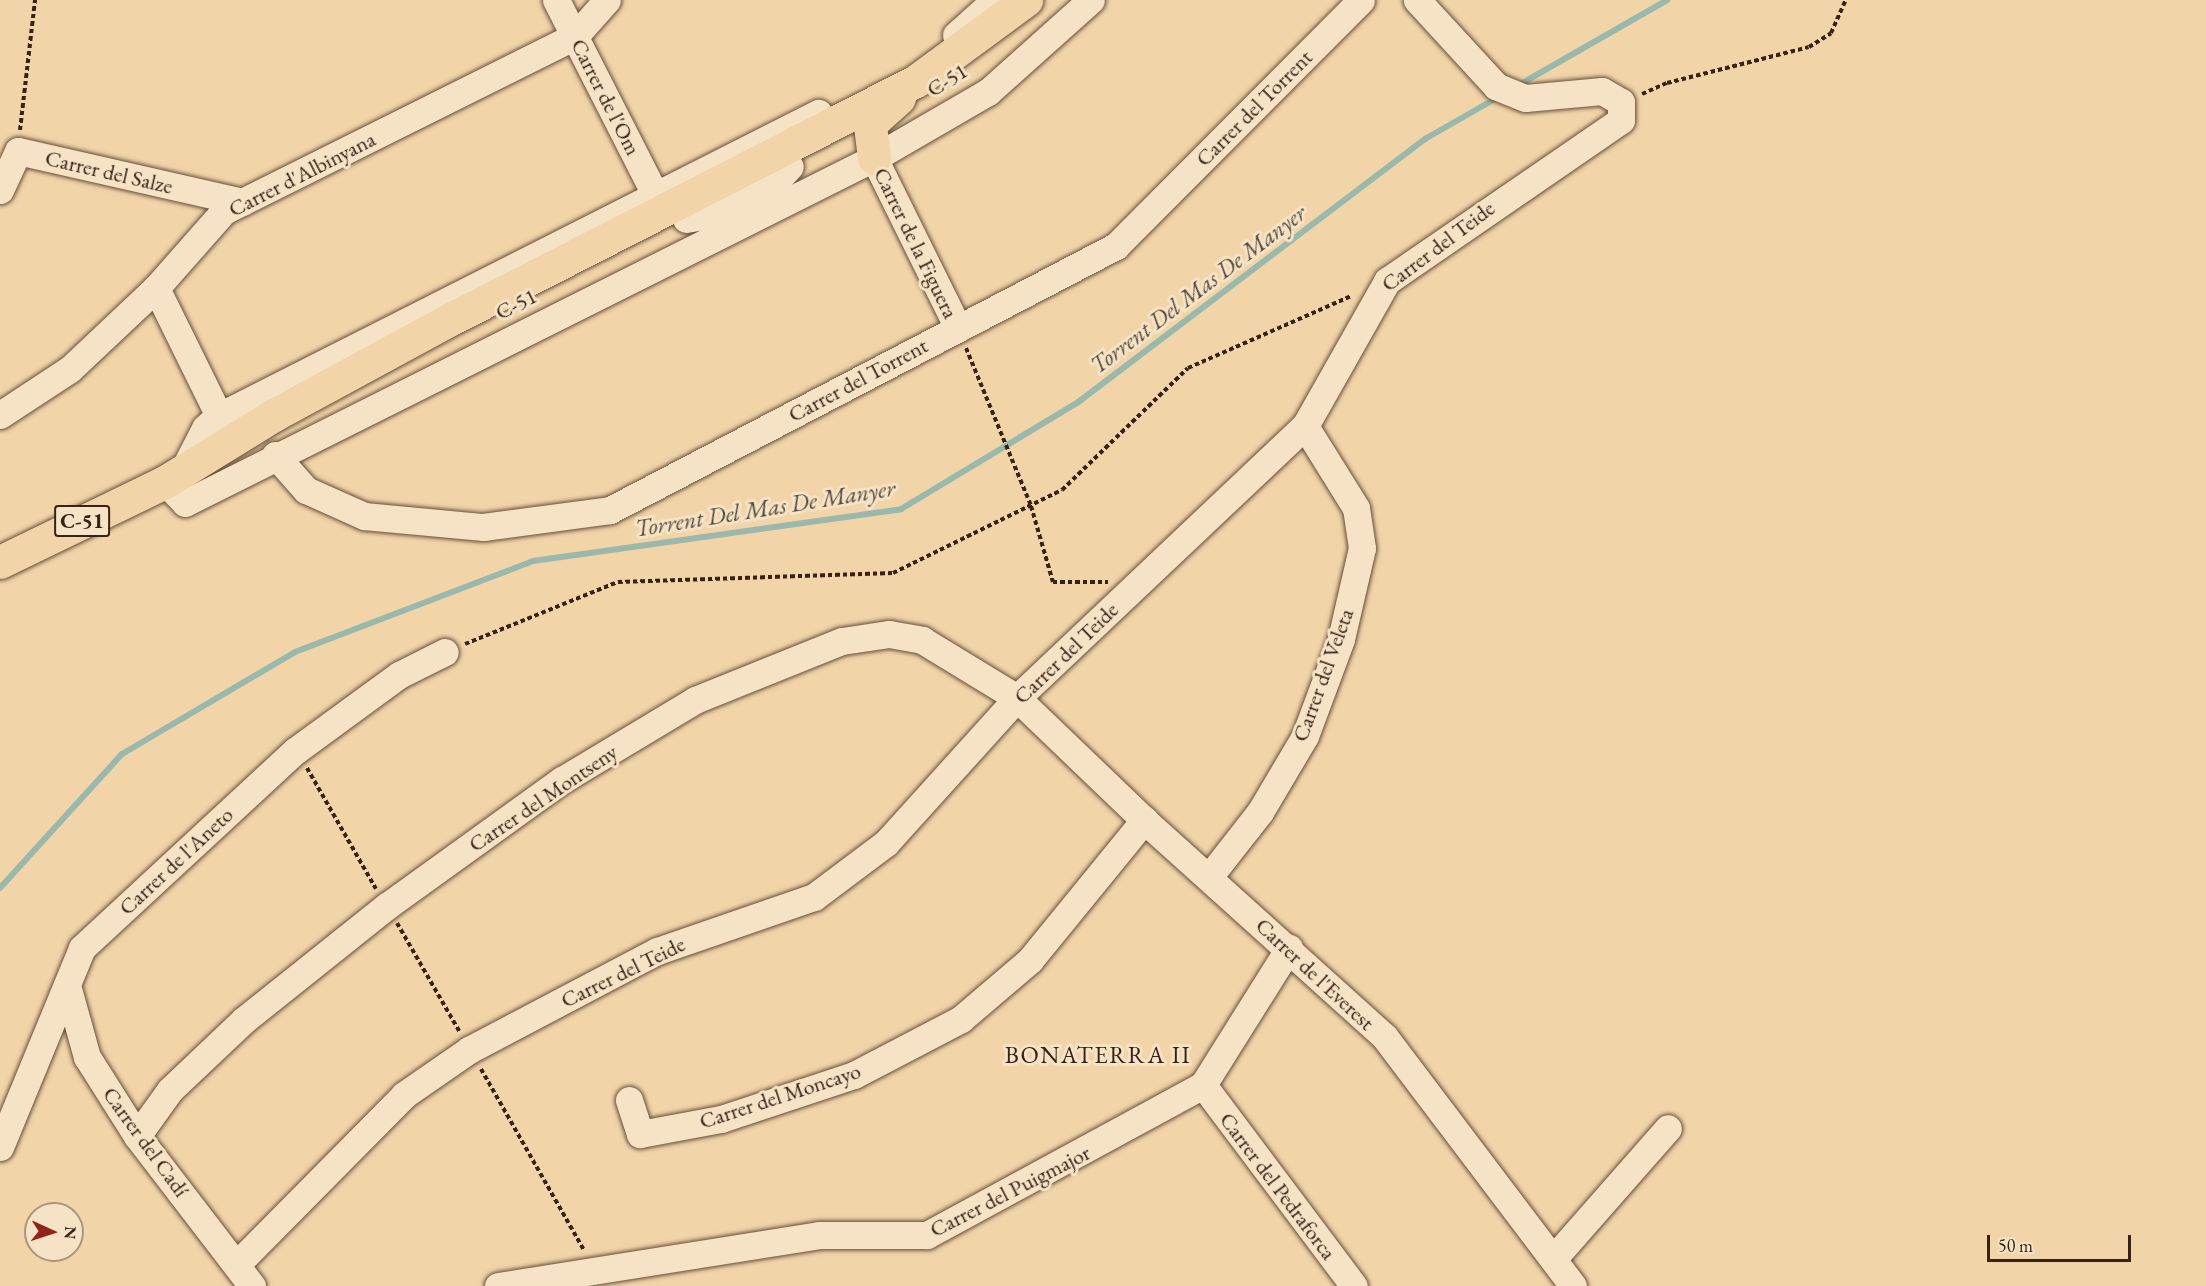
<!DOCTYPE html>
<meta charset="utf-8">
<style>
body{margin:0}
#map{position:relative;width:2206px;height:1286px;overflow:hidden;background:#f1d4a8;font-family:"EB Garamond",serif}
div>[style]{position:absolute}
.stream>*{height:6px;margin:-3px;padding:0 3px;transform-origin:3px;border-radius:3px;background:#9bb8ac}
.path>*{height:4px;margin-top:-2px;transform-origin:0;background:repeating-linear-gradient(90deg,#382217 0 4.5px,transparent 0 7.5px)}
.roads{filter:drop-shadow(0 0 2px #664e3b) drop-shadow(0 0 2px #664e3b)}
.minor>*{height:27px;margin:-13.5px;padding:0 13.5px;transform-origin:13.5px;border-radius:13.5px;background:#f6e3c6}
.major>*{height:33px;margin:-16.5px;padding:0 16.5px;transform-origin:16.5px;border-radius:16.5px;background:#f1d4a8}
span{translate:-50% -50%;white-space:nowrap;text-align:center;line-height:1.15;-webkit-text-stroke:6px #f6e3c6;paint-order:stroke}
.shield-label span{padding:2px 4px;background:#f6e3c6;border:2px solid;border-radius:4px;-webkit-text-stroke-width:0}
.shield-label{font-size:21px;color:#382217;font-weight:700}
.street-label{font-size:22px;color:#382217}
.water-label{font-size:24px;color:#51483c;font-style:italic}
.neighbourhood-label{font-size:24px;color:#382217;letter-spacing:1.5px}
.north{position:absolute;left:24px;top:1202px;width:60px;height:60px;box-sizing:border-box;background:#f6e3c6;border:2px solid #aa9680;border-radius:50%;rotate:93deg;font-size:16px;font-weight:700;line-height:24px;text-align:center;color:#382217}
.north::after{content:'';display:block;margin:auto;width:21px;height:27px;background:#8f2418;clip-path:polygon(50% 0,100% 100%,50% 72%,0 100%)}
.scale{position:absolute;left:1987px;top:1235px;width:144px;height:27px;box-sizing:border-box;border:3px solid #382217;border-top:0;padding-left:8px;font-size:18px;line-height:21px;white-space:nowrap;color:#382217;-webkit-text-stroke:4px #f6e3c6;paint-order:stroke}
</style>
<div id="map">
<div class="stream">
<div style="left:1517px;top:86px;width:173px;rotate:-29.8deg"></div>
<div style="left:0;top:888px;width:181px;rotate:-47.7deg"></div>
<div style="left:122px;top:754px;width:201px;rotate:-30.5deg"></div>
<div style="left:295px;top:652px;width:255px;rotate:-20.9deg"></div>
<div style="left:533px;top:561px;width:372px;rotate:-8deg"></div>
<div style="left:901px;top:509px;width:205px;rotate:-31.1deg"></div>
<div style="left:1077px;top:403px;width:437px;rotate:-37.2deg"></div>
<div style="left:1425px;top:139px;width:86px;rotate:-29.8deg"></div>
</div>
<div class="path">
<div style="left:1642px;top:94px;width:27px;rotate:-24deg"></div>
<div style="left:1667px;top:83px;width:146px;rotate:-14.2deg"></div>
<div style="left:1809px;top:47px;width:26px;rotate:-32deg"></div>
<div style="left:1831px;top:33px;width:36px;rotate:-66deg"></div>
<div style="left:20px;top:130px;width:131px;rotate:-83.4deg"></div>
<div style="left:966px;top:348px;width:171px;rotate:67.6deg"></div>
<div style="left:1031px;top:506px;width:79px;rotate:73.9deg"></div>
<div style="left:1053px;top:582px;width:55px"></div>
<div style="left:465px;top:644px;width:165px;rotate:-22.1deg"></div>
<div style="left:618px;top:582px;width:275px;rotate:-1.9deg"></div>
<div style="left:893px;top:573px;width:188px;rotate:-26.2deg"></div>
<div style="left:1062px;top:490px;width:175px;rotate:-44.1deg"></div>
<div style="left:1188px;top:368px;width:178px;rotate:-23.8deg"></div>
<div style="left:307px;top:768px;width:139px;rotate:60.3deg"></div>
<div style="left:397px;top:923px;width:125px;rotate:60.1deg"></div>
<div style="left:481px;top:1069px;width:208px;rotate:60.4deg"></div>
</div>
<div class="roads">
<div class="minor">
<div style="left:556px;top:0;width:218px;rotate:63deg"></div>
<div style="left:956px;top:35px;width:52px;rotate:-41.9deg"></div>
<div style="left:874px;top:158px;width:190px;rotate:63.7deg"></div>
<div style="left:0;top:190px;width:43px;rotate:-65.2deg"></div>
<div style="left:18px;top:151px;width:230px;rotate:12.8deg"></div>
<div style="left:686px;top:219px;width:28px;rotate:-10deg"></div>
<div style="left:714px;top:214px;width:66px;rotate:-26.2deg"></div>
<div style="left:773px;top:185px;width:25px;rotate:-48deg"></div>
<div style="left:156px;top:288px;width:161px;rotate:63.8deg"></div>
<div style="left:0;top:415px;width:84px;rotate:-33.3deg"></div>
<div style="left:70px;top:369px;width:118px;rotate:-43.3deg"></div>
<div style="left:156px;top:288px;width:103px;rotate:-48.6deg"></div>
<div style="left:224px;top:211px;width:392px;rotate:-26.5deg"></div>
<div style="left:575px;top:36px;width:48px;rotate:-48.4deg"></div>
<div style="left:275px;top:455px;width:47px;rotate:48.5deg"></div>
<div style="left:306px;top:490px;width:64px;rotate:24.1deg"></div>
<div style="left:364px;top:516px;width:120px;rotate:5.3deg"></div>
<div style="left:483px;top:527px;width:128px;rotate:-7.6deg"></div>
<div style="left:610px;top:510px;width:571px;rotate:-27.55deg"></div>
<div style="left:1116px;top:246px;width:347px;rotate:-45.1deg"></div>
<div style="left:184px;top:469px;width:46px;rotate:-62.9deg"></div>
<div style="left:205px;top:428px;width:16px;rotate:-43deg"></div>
<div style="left:217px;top:417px;width:674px;rotate:-26.83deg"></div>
<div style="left:165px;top:482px;width:29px;rotate:46deg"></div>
<div style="left:185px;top:503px;width:771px;rotate:-26.6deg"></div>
<div style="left:874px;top:158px;width:132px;rotate:-30.1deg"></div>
<div style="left:988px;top:92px;width:138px;rotate:-41.8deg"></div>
<div style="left:1209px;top:877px;width:83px;rotate:-51.9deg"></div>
<div style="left:1260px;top:812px;width:88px;rotate:-59.4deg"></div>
<div style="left:1305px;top:736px;width:103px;rotate:-69.6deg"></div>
<div style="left:1341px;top:639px;width:93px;rotate:-77deg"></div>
<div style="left:1362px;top:548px;width:40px;rotate:-98.5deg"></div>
<div style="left:1356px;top:508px;width:97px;rotate:-121.9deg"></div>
<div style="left:67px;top:985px;width:75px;rotate:74.5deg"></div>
<div style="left:87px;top:1057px;width:93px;rotate:57.7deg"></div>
<div style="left:137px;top:1136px;width:189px;rotate:52.5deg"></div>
<div style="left:1203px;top:1085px;width:251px;rotate:53.1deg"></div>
<div style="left:629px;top:1100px;width:36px;rotate:72deg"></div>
<div style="left:640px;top:1134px;width:82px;rotate:-10.5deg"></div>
<div style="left:721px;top:1119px;width:140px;rotate:-18.3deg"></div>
<div style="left:854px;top:1075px;width:121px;rotate:-27.6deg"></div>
<div style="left:961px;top:1019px;width:91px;rotate:-40.5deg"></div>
<div style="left:1030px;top:960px;width:181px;rotate:-50.8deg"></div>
<div style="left:137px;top:1136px;width:57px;rotate:-54.3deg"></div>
<div style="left:170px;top:1090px;width:102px;rotate:-43.4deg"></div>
<div style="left:244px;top:1020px;width:183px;rotate:-38.6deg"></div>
<div style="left:387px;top:906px;width:216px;rotate:-35.8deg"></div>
<div style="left:562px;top:780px;width:155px;rotate:-31deg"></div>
<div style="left:695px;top:700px;width:158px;rotate:-21.9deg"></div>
<div style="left:842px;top:641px;width:48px;rotate:-8.5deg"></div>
<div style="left:889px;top:634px;width:34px;rotate:10deg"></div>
<div style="left:922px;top:640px;width:111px;rotate:31.4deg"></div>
<div style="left:1017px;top:698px;width:176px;rotate:43.8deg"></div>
<div style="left:1144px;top:820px;width:323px;rotate:42deg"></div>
<div style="left:1384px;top:1036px;width:313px;rotate:52.9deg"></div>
<div style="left:0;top:1147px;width:215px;rotate:-67.6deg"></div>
<div style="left:82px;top:948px;width:290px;rotate:-42.8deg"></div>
<div style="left:295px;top:751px;width:129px;rotate:-36.2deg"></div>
<div style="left:399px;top:675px;width:51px;rotate:-26.6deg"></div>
<div style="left:1553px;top:1259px;width:174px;rotate:-48.7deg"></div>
<div style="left:238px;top:1263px;width:236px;rotate:-45.3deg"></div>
<div style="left:404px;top:1095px;width:79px;rotate:-34.7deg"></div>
<div style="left:469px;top:1050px;width:212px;rotate:-27.8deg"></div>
<div style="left:657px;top:951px;width:166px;rotate:-19deg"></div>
<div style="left:814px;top:897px;width:90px;rotate:-36.9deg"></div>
<div style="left:886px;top:843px;width:195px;rotate:-47.9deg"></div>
<div style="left:1017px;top:698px;width:396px;rotate:-43.4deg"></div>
<div style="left:1305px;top:426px;width:167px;rotate:-60.5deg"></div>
<div style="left:1387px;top:281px;width:284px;rotate:-34.5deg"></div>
<div style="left:1621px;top:120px;width:18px;rotate:-90deg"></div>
<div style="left:1621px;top:102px;width:22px;rotate:-150deg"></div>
<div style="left:1602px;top:91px;width:77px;rotate:174.8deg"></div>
<div style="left:1525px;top:98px;width:31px;rotate:-158deg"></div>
<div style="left:1496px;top:86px;width:117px;rotate:-132.6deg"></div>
<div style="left:498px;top:1286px;width:325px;rotate:-9deg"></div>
<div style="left:819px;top:1235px;width:108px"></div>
<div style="left:927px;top:1235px;width:314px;rotate:-28.5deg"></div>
<div style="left:1203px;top:1085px;width:162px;rotate:-57.9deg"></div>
</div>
<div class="major">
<div style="left:874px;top:158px;width:34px;rotate:-97deg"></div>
<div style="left:870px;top:124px;width:39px;rotate:-42deg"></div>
<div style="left:0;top:562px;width:183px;rotate:-25.9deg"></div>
<div style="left:165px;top:482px;width:128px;rotate:-31.6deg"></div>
<div style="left:274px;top:415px;width:195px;rotate:-28.5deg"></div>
<div style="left:445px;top:322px;width:529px;rotate:-27.1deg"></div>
<div style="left:916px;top:81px;width:137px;rotate:-36.4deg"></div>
</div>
</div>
<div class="shield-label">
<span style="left:82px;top:521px">C-51</span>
</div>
<div class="street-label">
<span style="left:947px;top:80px;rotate:-32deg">C-51</span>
<span style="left:606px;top:97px;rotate:63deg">Carrer de l'Om</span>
<span style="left:1254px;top:108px;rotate:-45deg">Carrer del Torrent</span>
<span style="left:109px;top:172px;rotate:13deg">Carrer del Salze</span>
<span style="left:302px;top:174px;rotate:-27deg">Carrer d'Albinyana</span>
<span style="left:916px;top:243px;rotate:64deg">Carrer de la Figuera</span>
<span style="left:1438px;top:246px;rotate:-37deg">Carrer del Teide</span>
<span style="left:516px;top:304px;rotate:-27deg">C-51</span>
<span style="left:858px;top:380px;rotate:-28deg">Carrer del Torrent</span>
<span style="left:1066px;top:653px;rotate:-44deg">Carrer del Teide</span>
<span style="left:1323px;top:675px;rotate:-70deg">Carrer del Veleta</span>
<span style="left:543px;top:798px;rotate:-34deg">Carrer del Montseny</span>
<span style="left:176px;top:861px;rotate:-43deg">Carrer de l'Aneto</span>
<span style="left:623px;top:972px;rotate:-26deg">Carrer del Teide</span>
<span style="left:1315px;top:974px;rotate:43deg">Carrer de l'Everest</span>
<span style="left:780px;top:1096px;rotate:-18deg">Carrer del Moncayo</span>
<span style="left:146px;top:1142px;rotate:54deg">Carrer del Cadí</span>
<span style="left:1278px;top:1186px;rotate:53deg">Carrer del Pedraforca</span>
<span style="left:1010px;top:1191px;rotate:-27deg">Carrer del Puigmajor</span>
</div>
<div class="water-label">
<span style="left:1198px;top:289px;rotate:-37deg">Torrent Del Mas De Manyer</span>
<span style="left:765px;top:508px;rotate:-9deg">Torrent Del Mas De Manyer</span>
</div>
<div class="neighbourhood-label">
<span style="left:1098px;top:1055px">BONATERRA II</span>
</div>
<div class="north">N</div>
<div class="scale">50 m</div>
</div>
